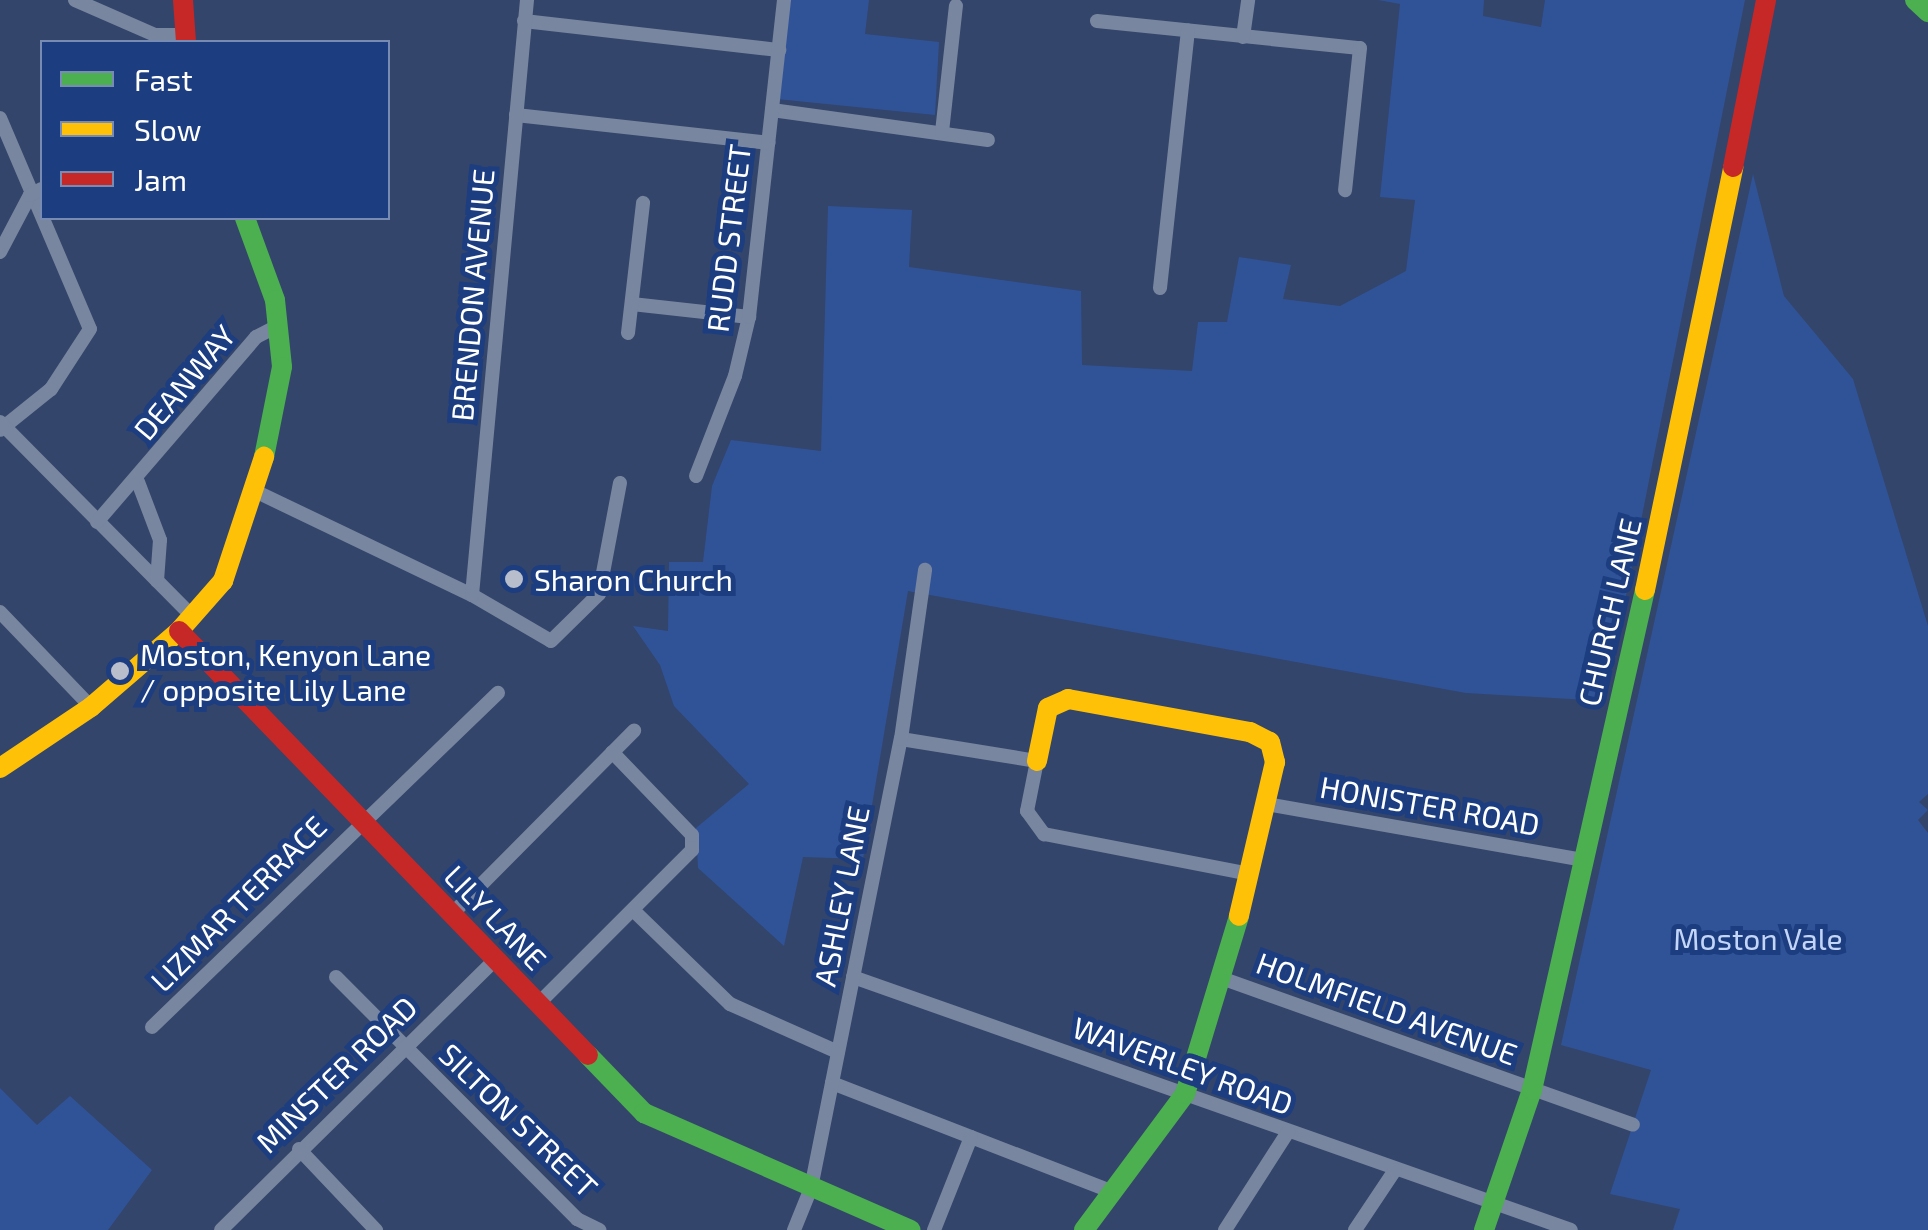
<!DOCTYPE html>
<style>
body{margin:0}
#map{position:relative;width:1928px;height:1230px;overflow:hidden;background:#33456a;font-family:"Exo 2",sans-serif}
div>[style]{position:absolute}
.green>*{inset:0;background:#305398}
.street>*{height:14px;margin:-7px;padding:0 7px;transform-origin:7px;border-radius:7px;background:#7886a0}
.fast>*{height:20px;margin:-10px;padding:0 10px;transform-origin:10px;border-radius:10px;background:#4caf50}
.slow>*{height:20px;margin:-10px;padding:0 10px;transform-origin:10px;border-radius:10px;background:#ffc107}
.jam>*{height:20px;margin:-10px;padding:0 10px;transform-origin:10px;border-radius:10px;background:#c62828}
.dots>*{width:28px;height:28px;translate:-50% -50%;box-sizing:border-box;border:5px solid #1c3d80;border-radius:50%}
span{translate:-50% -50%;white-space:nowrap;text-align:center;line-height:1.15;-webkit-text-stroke:10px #1c3d80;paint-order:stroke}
.street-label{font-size:30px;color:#fff}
.poi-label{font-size:30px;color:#fff}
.left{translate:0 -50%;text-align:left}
.park-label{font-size:30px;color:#c4d6f7}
.legend{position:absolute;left:40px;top:40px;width:350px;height:180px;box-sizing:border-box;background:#1c3d80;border:2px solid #778bb3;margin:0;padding:12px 18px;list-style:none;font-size:30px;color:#fff}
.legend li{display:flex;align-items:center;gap:20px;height:50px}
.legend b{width:50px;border:2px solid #778bb3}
</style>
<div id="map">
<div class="green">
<div style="clip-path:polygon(790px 0,869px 0,865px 34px,939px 42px,935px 115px,777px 99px)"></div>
<div style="clip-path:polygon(1378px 0,1484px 0,1483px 16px,1541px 27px,1545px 0,1745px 0,1605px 701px,1466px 693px,908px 591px,863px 859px,803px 857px,784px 946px,698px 868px,696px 828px,749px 784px,674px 706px,660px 665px,633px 626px,668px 631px,669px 562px,703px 562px,712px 486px,731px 440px,821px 451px,828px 206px,912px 210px,909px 267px,1081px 291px,1082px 365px,1192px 371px,1198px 322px,1227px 322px,1239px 257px,1291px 265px,1283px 299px,1340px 306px,1406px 271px,1415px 200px,1380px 197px,1400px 4px)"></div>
<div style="clip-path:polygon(1753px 174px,1784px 296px,1853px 379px,1928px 626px,1928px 794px,1919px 802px,1928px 810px,1918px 820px,1928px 833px,1928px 1230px,1673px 1230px,1680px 1209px,1610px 1194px,1651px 1070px,1561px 1045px)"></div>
<div style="clip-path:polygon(0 1088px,37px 1125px,70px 1096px,152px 1170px,108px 1230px,0 1230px)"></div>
</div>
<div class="street">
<div style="left:75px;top:0;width:87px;rotate:23.6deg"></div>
<div style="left:155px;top:35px;width:30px"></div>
<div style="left:524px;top:21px;width:257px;rotate:6.5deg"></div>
<div style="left:1097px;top:21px;width:264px;rotate:5.9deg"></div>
<div style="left:1360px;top:48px;width:143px;rotate:96deg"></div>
<div style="left:1243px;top:37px;width:37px;rotate:-82deg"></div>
<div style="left:772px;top:110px;width:218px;rotate:7.9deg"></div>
<div style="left:516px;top:115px;width:254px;rotate:6.3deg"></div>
<div style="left:0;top:118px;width:229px;rotate:66.9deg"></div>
<div style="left:90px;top:329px;width:72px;rotate:123deg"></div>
<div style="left:51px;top:389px;width:65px;rotate:141.2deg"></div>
<div style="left:942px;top:132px;width:127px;rotate:-83.7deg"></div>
<div style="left:0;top:252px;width:64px;rotate:-62.2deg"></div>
<div style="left:30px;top:195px;width:13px;rotate:-27deg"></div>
<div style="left:1160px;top:288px;width:259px;rotate:-83.8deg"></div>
<div style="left:632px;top:304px;width:118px;rotate:6.3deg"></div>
<div style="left:628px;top:333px;width:131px;rotate:-83.4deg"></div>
<div style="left:0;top:422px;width:274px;rotate:45.3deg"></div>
<div style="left:696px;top:476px;width:107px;rotate:-68.7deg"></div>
<div style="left:735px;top:376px;width:61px;rotate:-76.7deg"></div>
<div style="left:749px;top:317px;width:319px;rotate:-83.7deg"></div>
<div style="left:138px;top:482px;width:62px;rotate:69.2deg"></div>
<div style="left:160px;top:540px;width:41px;rotate:94.2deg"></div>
<div style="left:257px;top:492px;width:238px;rotate:25.6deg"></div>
<div style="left:472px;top:595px;width:91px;rotate:30.2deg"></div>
<div style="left:551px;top:641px;width:67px;rotate:-44.4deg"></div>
<div style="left:599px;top:594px;width:113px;rotate:-79.3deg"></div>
<div style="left:97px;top:522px;width:244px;rotate:-49.3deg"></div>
<div style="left:256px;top:337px;width:27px;rotate:-27deg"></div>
<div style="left:472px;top:595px;width:598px;rotate:-84.72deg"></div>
<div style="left:0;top:612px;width:132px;rotate:46.2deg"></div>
<div style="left:901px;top:739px;width:138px;rotate:9.2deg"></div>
<div style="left:1037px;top:761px;width:51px;rotate:101.3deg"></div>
<div style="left:1027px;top:811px;width:29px;rotate:54deg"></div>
<div style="left:1044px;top:834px;width:209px;rotate:11deg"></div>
<div style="left:1266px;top:804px;width:323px;rotate:10deg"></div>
<div style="left:633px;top:910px;width:135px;rotate:44.1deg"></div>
<div style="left:730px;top:1004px;width:118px;rotate:24deg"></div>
<div style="left:451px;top:915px;width:260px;rotate:-45.2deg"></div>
<div style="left:336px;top:977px;width:342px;rotate:45.1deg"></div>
<div style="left:577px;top:1219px;width:25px;rotate:26deg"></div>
<div style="left:853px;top:977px;width:761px;rotate:19.41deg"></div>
<div style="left:1224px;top:979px;width:434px;rotate:19.6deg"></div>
<div style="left:538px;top:1004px;width:218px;rotate:-45deg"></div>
<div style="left:692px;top:850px;width:15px;rotate:-90deg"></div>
<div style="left:692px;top:835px;width:115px;rotate:-133.9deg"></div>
<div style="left:152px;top:1027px;width:481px;rotate:-44deg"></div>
<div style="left:832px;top:1083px;width:299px;rotate:21.2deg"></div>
<div style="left:299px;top:1149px;width:112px;rotate:46.5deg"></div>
<div style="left:221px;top:1230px;width:385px;rotate:-44.6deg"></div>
<div style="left:794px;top:1230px;width:45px;rotate:-68deg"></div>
<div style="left:811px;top:1188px;width:458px;rotate:-78.7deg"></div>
<div style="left:901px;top:739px;width:171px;rotate:-81.9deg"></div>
<div style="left:934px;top:1230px;width:100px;rotate:-68.3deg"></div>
<div style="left:1225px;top:1230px;width:117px;rotate:-57.3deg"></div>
<div style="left:1355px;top:1230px;width:72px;rotate:-56.3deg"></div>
</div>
<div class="fast">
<div style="left:1915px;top:0;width:18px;rotate:43deg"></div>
<div style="left:245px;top:218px;width:87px;rotate:69.9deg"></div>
<div style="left:275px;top:300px;width:67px;rotate:84deg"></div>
<div style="left:282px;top:367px;width:92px;rotate:101.3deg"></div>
<div style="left:588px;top:1055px;width:81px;rotate:46deg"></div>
<div style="left:644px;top:1113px;width:291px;rotate:23.7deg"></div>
<div style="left:1084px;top:1230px;width:169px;rotate:-53.4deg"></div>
<div style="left:1185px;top:1094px;width:186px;rotate:-73.1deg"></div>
<div style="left:1484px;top:1230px;width:148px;rotate:-71.1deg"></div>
<div style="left:1532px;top:1090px;width:513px;rotate:-77.27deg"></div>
</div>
<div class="slow">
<div style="left:1645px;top:590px;width:432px;rotate:-78.2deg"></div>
<div style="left:1037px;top:761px;width:54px;rotate:-78.3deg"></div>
<div style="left:1048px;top:708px;width:22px;rotate:-24deg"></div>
<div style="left:1068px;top:699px;width:185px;rotate:10.3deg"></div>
<div style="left:1250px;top:732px;width:22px;rotate:27deg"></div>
<div style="left:1270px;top:742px;width:21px;rotate:76deg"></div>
<div style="left:1275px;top:762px;width:158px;rotate:103.2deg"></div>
<div style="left:0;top:768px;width:110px;rotate:-33.8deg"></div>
<div style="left:91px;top:707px;width:116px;rotate:-40.8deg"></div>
<div style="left:179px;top:631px;width:67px;rotate:-48.7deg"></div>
<div style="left:223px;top:581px;width:131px;rotate:-71.7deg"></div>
</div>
<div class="jam">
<div style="left:183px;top:0;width:42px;rotate:85.9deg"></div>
<div style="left:1733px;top:167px;width:170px;rotate:-78.8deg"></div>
<div style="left:179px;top:631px;width:589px;rotate:46.03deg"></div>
</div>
<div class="dots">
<div style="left:514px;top:579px;background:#b8becb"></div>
<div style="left:120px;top:671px;background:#b8becb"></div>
</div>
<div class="street-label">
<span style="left:728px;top:238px;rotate:-83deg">RUDD STREET</span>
<span style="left:472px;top:295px;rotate:-85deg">BRENDON AVENUE</span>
<span style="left:184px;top:382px;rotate:-50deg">DEANWAY</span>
<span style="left:1609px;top:612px;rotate:-77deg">CHURCH LANE</span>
<span style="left:1430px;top:805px;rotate:10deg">HONISTER ROAD</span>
<span style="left:841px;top:896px;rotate:-79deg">ASHLEY LANE</span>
<span style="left:238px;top:903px;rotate:-45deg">LIZMAR TERRACE</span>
<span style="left:496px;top:917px;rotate:46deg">LILY LANE</span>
<span style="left:1387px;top:1008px;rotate:20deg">HOLMFIELD AVENUE</span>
<span style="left:1183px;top:1065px;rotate:20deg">WAVERLEY ROAD</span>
<span style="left:336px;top:1074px;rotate:-44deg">MINSTER ROAD</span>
<span style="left:519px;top:1120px;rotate:44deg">SILTON STREET</span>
</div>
<div class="poi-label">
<span class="left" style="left:534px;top:579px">Sharon Church</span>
<span class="left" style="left:140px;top:671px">Moston, Kenyon Lane<br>/ opposite Lily Lane</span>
</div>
<div class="park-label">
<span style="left:1758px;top:938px">Moston Vale</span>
</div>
<ul class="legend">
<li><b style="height:12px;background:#4caf50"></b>Fast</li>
<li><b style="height:12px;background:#ffc107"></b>Slow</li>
<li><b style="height:12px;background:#c62828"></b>Jam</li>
</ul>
</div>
